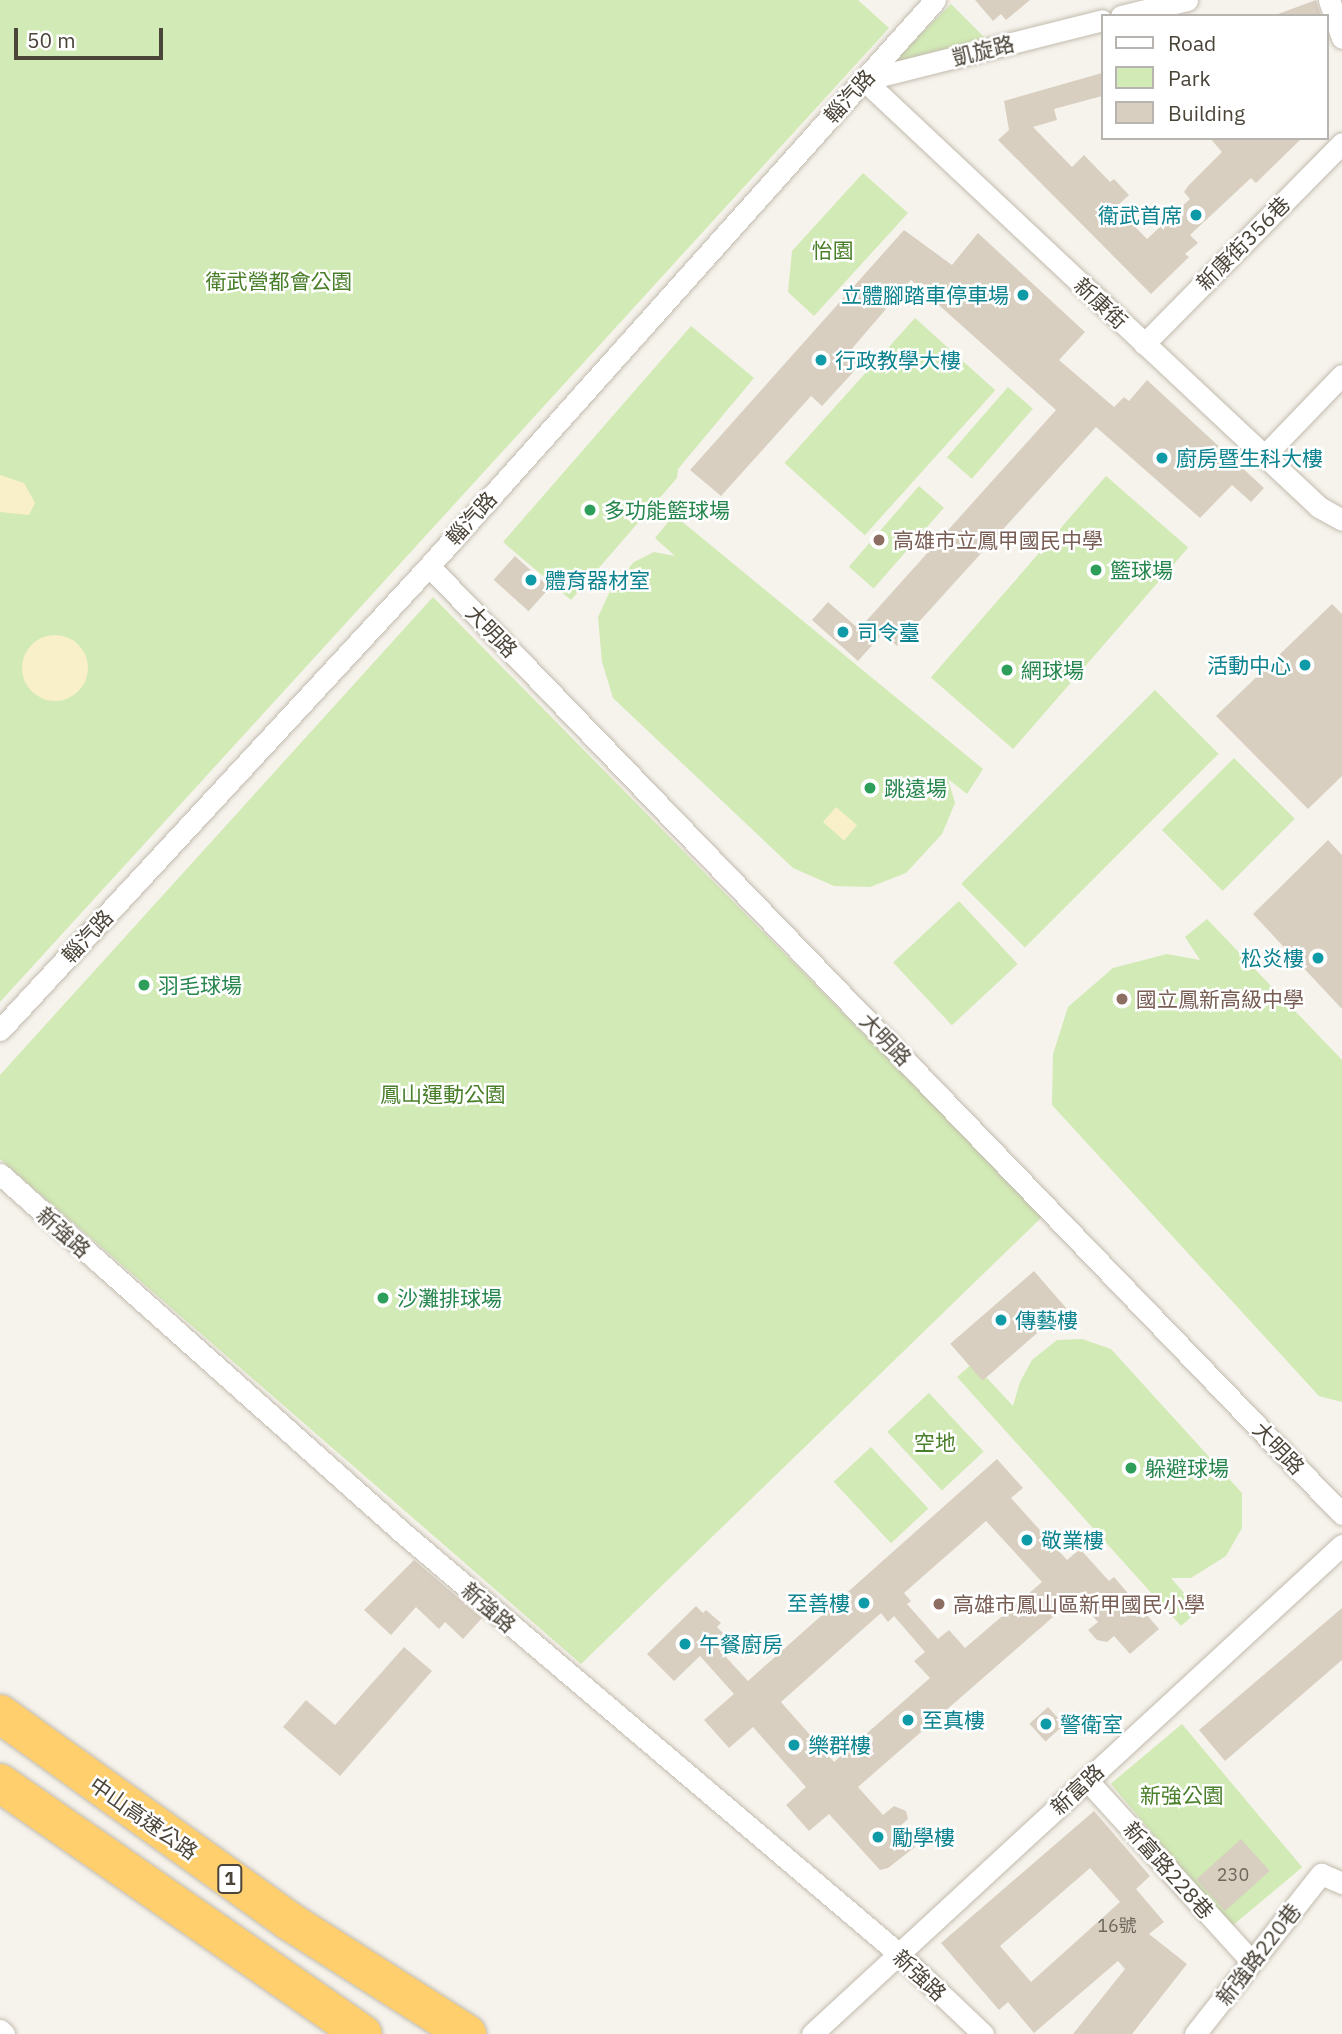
<!DOCTYPE html>
<meta charset="utf-8">
<style>
body{margin:0}
#map{position:relative;width:1342px;height:2034px;overflow:hidden;background:#f6f3ec;font-family:"IBM Plex Sans","Noto Sans TC",sans-serif}
div>[style]{position:absolute}
.green>*{inset:0;background:#d2eab5;transform-origin:0 0}
.sand>*{inset:0;background:#f9efc9;transform-origin:0 0}
.round{border-radius:50%}
.building>*{inset:0;background:#d8cfc1;transform-origin:0 0}
.roads{filter:drop-shadow(0 0 2px #c2bbae) drop-shadow(0 0 2px #c2bbae)}
.minor>*{height:21px;margin:-10.5px;padding:0 10.5px;transform-origin:10.5px;border-radius:10.5px;background:#fff}
.motorway>*{height:38px;margin:-19px;padding:0 19px;transform-origin:19px;border-radius:19px;background:#ffcf6e}
.dots>*{width:19px;height:19px;translate:-50% -50%;box-sizing:border-box;border:4px solid #fff;border-radius:50%}
span{translate:-50% -50%;white-space:nowrap;text-align:center;line-height:1.15;-webkit-text-stroke:5px #fff;paint-order:stroke}
.number-label{font-size:18px;color:#6e675b}
.number-label span{-webkit-text-stroke-width:0}
.shield-label span{padding:2px 5px;background:#fff;border:2px solid;border-radius:5px;-webkit-text-stroke-width:0}
.shield-label{font-size:19px;color:#4b4439;font-weight:700}
.street-label{font-size:21px;color:#4b4439}
.culture-label{font-size:21px;color:#0d838f}
.right{translate:-100% -50%;text-align:right}
.left{translate:0 -50%;text-align:left}
.park-label{font-size:21px;color:#4a7f2a}
.leisure-label{font-size:21px;color:#27864d}
.education-label{font-size:21px;color:#785e54}
.legend{position:absolute;left:1101px;top:14px;width:228px;height:126px;box-sizing:border-box;background:#fff;border:2px solid #b7b4b0;margin:0;padding:9px 12px;list-style:none;font-size:21px;color:#4b4439}
.legend li{display:flex;align-items:center;gap:14px;height:35px}
.legend b{width:35px;border:2px solid #b7b4b0}
.scale{position:absolute;left:14px;top:28px;width:149px;height:32px;box-sizing:border-box;border:4px solid #4b4439;border-top:0;padding-left:9px;font-size:21px;line-height:24px;white-space:nowrap;color:#4b4439;-webkit-text-stroke:5px #fff;paint-order:stroke}
</style>
<div id="map">
<div class="green">
<div style="clip-path:polygon(0 0,858px 0,889px 28px,0 1002px)"></div>
<div style="clip-path:polygon(951px 4px,985px 38px,890px 64px)"></div>
<div style="clip-path:polygon(863px 173px,908px 213px,814px 316px,788px 292px,792px 251px)"></div>
<div style="left:915px;top:318px;width:108px;height:195px;rotate:42deg"></div>
<div style="clip-path:polygon(691px 326px,754px 378px,678px 469px,677px 478px,571px 600px,503px 542px)"></div>
<div style="left:1008px;top:387px;width:33px;height:93px;rotate:41deg"></div>
<div style="left:1106px;top:476px;width:109px;height:267px;rotate:41deg"></div>
<div style="left:919px;top:486px;width:33px;height:107px;rotate:41deg"></div>
<div style="clip-path:polygon(674px 515px,983px 769px,967px 794px,948px 779px,955px 803px,942px 834px,906px 873px,870px 887px,834px 886px,793px 868px,613px 698px,602px 662px,598px 617px,611px 589px,634px 562px,654px 552px,675px 556px,655px 538px)"></div>
<div style="clip-path:polygon(433px 597px,1043px 1216px,581px 1664px,0 1159px,0 1075px)"></div>
<div style="left:1155px;top:690px;width:90px;height:274px;rotate:45deg"></div>
<div style="left:1234px;top:758px;width:86px;height:102px;rotate:45deg"></div>
<div style="left:959px;top:901px;width:86px;height:90px;rotate:47deg"></div>
<div style="clip-path:polygon(1207px 919px,1342px 1060px,1342px 1402px,1319px 1396px,1052px 1105px,1053px 1054px,1068px 1007px,1113px 968px,1167px 954px,1200px 960px,1185px 937px)"></div>
<div style="clip-path:polygon(1082px 1339px,1111px 1349px,1242px 1493px,1242px 1528px,1226px 1556px,1191px 1578px,1171px 1578px,1199px 1610px,1181px 1626px,957px 1377px,973px 1363px,1013px 1406px,1020px 1382px,1032px 1360px,1057px 1340px)"></div>
<div style="left:929px;top:1393px;width:80px;height:57px;rotate:47deg"></div>
<div style="left:871px;top:1447px;width:84px;height:51px;rotate:47deg"></div>
<div style="left:1182px;top:1724px;width:187px;height:93px;rotate:50deg"></div>
</div>
<div class="sand">
<div style="clip-path:polygon(0 475px,24px 483px,35px 503px,29px 515px,0 512px)"></div>
<div class="round" style="left:22px;top:635px;width:66px;height:66px"></div>
<div style="left:836px;top:807px;width:28px;height:20px;rotate:41deg"></div>
</div>
<div class="building">
<div style="clip-path:polygon(975px 0,1030px 0,1006px 20px,1001px 14px,993px 21px)"></div>
<div style="clip-path:polygon(1316px 0,1321px 16px,1278px 16px,1278px 14px)"></div>
<div style="clip-path:polygon(1102px 73px,1102px 96px,1054px 109px,1057px 120px,1033px 127px,1072px 167px,1084px 155px,1110px 182px,1114px 179px,1129px 195px,1116px 207px,1147px 239px,1190px 199px,1184px 192px,1188px 186px,1222px 152px,1210px 138px,1302px 138px,1256px 183px,1251px 178px,1190px 235px,1198px 243px,1185px 254px,1189px 257px,1151px 294px,998px 140px,1009px 130px,1004px 101px)"></div>
<div style="clip-path:polygon(904px 230px,952px 265px,978px 233px,1085px 332px,1059px 360px,1114px 407px,1124px 397px,1129px 401px,1147px 380px,1264px 488px,1251px 502px,1232px 485px,1200px 518px,1096px 427px,897px 646px,883px 633px,858px 661px,812px 620px,828px 602px,859px 629px,1056px 410px,911px 280px,849px 352px,858px 367px,822px 406px,811px 396px,721px 496px,690px 470px)"></div>
<div style="left:515px;top:556px;width:47px;height:32px;rotate:42deg"></div>
<div style="clip-path:polygon(1332px 604px,1342px 614px,1342px 776px,1308px 809px,1216px 716px)"></div>
<div style="clip-path:polygon(1328px 840px,1342px 855px,1342px 1009px,1253px 914px)"></div>
<div style="left:1034px;top:1271px;width:49px;height:111px;rotate:49deg"></div>
<div style="clip-path:polygon(evenodd,997px 1459px,1023px 1488px,1011px 1498px,1067px 1560px,1080px 1549px,1109px 1581px,1114px 1577px,1159px 1629px,1130px 1654px,1114px 1636px,1107px 1642px,1097px 1640px,1088px 1630px,1098px 1622px,1076px 1597px,858px 1787px,883px 1815px,894px 1806px,906px 1811px,908px 1819px,899px 1827px,915px 1847px,888px 1868px,880px 1870px,829px 1814px,809px 1831px,786px 1805px,806px 1787px,753px 1727px,729px 1748px,704px 1720px,734px 1694px,700px 1656px,674px 1681px,647px 1654px,696px 1606px,703px 1613px,706px 1610px,721px 1623px,717px 1627px,723px 1633px,713px 1643px,748px 1681px,997px 1459px,986px 1521px,1042px 1582px,965px 1648px,949px 1630px,938px 1639px,907px 1604px,911px 1601px,904px 1593px,986px 1521px,997px 1459px,881px 1613px,888px 1622px,894px 1616px,925px 1652px,914px 1661px,930px 1678px,834px 1762px,781px 1702px,881px 1613px)"></div>
<div style="clip-path:polygon(414px 1560px,482px 1618px,463px 1639px,445px 1622px,439px 1629px,416px 1607px,391px 1635px,364px 1610px)"></div>
<div style="clip-path:polygon(1342px 1608px,1342px 1660px,1225px 1761px,1199px 1730px)"></div>
<div style="clip-path:polygon(404px 1647px,432px 1671px,340px 1776px,283px 1727px,306px 1700px,335px 1725px)"></div>
<div style="left:1048px;top:1707px;width:24px;height:25px;rotate:48deg"></div>
<div style="clip-path:polygon(evenodd,1094px 1811px,1150px 1876px,1136px 1889px,1164px 1922px,1149px 1934px,1187px 1964px,1132px 2034px,1073px 2034px,1125px 1969px,1118px 1961px,1034px 2033px,1008px 2002px,999px 2010px,941px 1943px,1094px 1811px,1090px 1868px,1120px 1902px,1031px 1982px,1000px 1946px,1090px 1868px)"></div>
<div style="left:1241px;top:1839px;width:43px;height:60px;rotate:48deg"></div>
</div>
<div class="roads">
<div class="minor">
<div style="left:1329px;top:0;width:40px;rotate:71.1deg"></div>
<div style="left:1121px;top:16px;width:68px;rotate:-13.6deg"></div>
<div style="left:864px;top:80px;width:624px;rotate:43.18deg"></div>
<div style="left:1319px;top:507px;width:26px;rotate:29deg"></div>
<div style="left:864px;top:80px;width:245px;rotate:-14.1deg"></div>
<div style="left:1144px;top:344px;width:282px;rotate:-45.4deg"></div>
<div style="left:1264px;top:456px;width:112px;rotate:-46.1deg"></div>
<div style="left:429px;top:566px;width:1316px;rotate:46.08deg"></div>
<div style="left:0;top:1030px;width:632px;rotate:-47.24deg"></div>
<div style="left:429px;top:566px;width:759px;rotate:-48.2deg"></div>
<div style="left:0;top:1174px;width:540px;rotate:41.7deg"></div>
<div style="left:403px;top:1533px;width:651px;rotate:40.32deg"></div>
<div style="left:899px;top:1954px;width:116px;rotate:43.6deg"></div>
<div style="left:1087px;top:1780px;width:244px;rotate:47.8deg"></div>
<div style="left:0;top:2030px;width:6px;rotate:45deg"></div>
<div style="left:812px;top:2034px;width:721px;rotate:-42.7deg"></div>
<div style="left:1195px;top:2034px;width:204px;rotate:-51.8deg"></div>
<div style="left:1321px;top:1874px;width:23px;rotate:23deg"></div>
</div>
<div class="motorway">
<div style="left:0;top:1714px;width:355px;rotate:35.6deg"></div>
<div style="left:289px;top:1921px;width:211px;rotate:32.4deg"></div>
<div style="left:0;top:1783px;width:441px;rotate:34.7deg"></div>
</div>
</div>
<div class="dots">
<div style="left:1196px;top:215px;background:#0f9aa8"></div>
<div style="left:1023px;top:295px;background:#0f9aa8"></div>
<div style="left:821px;top:360px;background:#0f9aa8"></div>
<div style="left:1162px;top:458px;background:#0f9aa8"></div>
<div style="left:590px;top:510px;background:#2e9e5b"></div>
<div style="left:879px;top:540px;background:#8d6e63"></div>
<div style="left:1096px;top:570px;background:#2e9e5b"></div>
<div style="left:531px;top:580px;background:#0f9aa8"></div>
<div style="left:843px;top:632px;background:#0f9aa8"></div>
<div style="left:1305px;top:665px;background:#0f9aa8"></div>
<div style="left:1007px;top:670px;background:#2e9e5b"></div>
<div style="left:870px;top:788px;background:#2e9e5b"></div>
<div style="left:1318px;top:958px;background:#0f9aa8"></div>
<div style="left:144px;top:985px;background:#2e9e5b"></div>
<div style="left:1122px;top:999px;background:#8d6e63"></div>
<div style="left:383px;top:1298px;background:#2e9e5b"></div>
<div style="left:1001px;top:1320px;background:#0f9aa8"></div>
<div style="left:1131px;top:1468px;background:#2e9e5b"></div>
<div style="left:1027px;top:1540px;background:#0f9aa8"></div>
<div style="left:864px;top:1603px;background:#0f9aa8"></div>
<div style="left:939px;top:1604px;background:#8d6e63"></div>
<div style="left:685px;top:1644px;background:#0f9aa8"></div>
<div style="left:908px;top:1720px;background:#0f9aa8"></div>
<div style="left:1046px;top:1724px;background:#0f9aa8"></div>
<div style="left:794px;top:1745px;background:#0f9aa8"></div>
<div style="left:878px;top:1837px;background:#0f9aa8"></div>
</div>
<div class="number-label">
<span style="left:1233px;top:1875px">230</span>
<span style="left:1117px;top:1926px">16號</span>
</div>
<div class="shield-label">
<span style="left:230px;top:1879px">1</span>
</div>
<div class="street-label">
<span style="left:983px;top:50px;rotate:-14deg">凱旋路</span>
<span style="left:849px;top:96px;rotate:-48deg">輜汽路</span>
<span style="left:1243px;top:243px;rotate:-45deg">新康街356巷</span>
<span style="left:1101px;top:303px;rotate:43deg">新康街</span>
<span style="left:471px;top:518px;rotate:-48deg">輜汽路</span>
<span style="left:492px;top:631px;rotate:46deg">大明路</span>
<span style="left:87px;top:936px;rotate:-47deg">輜汽路</span>
<span style="left:886px;top:1039px;rotate:46deg">大明路</span>
<span style="left:64px;top:1232px;rotate:42deg">新強路</span>
<span style="left:1279px;top:1448px;rotate:46deg">大明路</span>
<span style="left:489px;top:1607px;rotate:41deg">新強路</span>
<span style="left:1077px;top:1789px;rotate:-43deg">新富路</span>
<span style="left:144px;top:1818px;rotate:35deg">中山高速公路</span>
<span style="left:1169px;top:1870px;rotate:48deg">新富路228巷</span>
<span style="left:1258px;top:1954px;rotate:-52deg">新強路220巷</span>
<span style="left:920px;top:1975px;rotate:43deg">新強路</span>
</div>
<div class="culture-label">
<span class="right" style="left:1182px;top:215px">衛武首席</span>
<span class="right" style="left:1009px;top:295px">立體腳踏車停車場</span>
<span class="left" style="left:835px;top:360px">行政教學大樓</span>
<span class="left" style="left:1176px;top:458px">廚房暨生科大樓</span>
<span class="left" style="left:545px;top:580px">體育器材室</span>
<span class="left" style="left:857px;top:632px">司令臺</span>
<span class="right" style="left:1291px;top:665px">活動中心</span>
<span class="right" style="left:1304px;top:958px">松炎樓</span>
<span class="left" style="left:1015px;top:1320px">傳藝樓</span>
<span class="left" style="left:1041px;top:1540px">敬業樓</span>
<span class="right" style="left:850px;top:1603px">至善樓</span>
<span class="left" style="left:699px;top:1644px">午餐廚房</span>
<span class="left" style="left:922px;top:1720px">至真樓</span>
<span class="left" style="left:1060px;top:1724px">警衛室</span>
<span class="left" style="left:808px;top:1745px">樂群樓</span>
<span class="left" style="left:892px;top:1837px">勵學樓</span>
</div>
<div class="park-label">
<span style="left:833px;top:250px">怡園</span>
<span style="left:279px;top:281px">衛武營都會公園</span>
<span style="left:443px;top:1094px">鳳山運動公園</span>
<span style="left:935px;top:1442px">空地</span>
<span style="left:1182px;top:1795px">新強公園</span>
</div>
<div class="leisure-label">
<span class="left" style="left:604px;top:510px">多功能籃球場</span>
<span class="left" style="left:1110px;top:570px">籃球場</span>
<span class="left" style="left:1021px;top:670px">網球場</span>
<span class="left" style="left:884px;top:788px">跳遠場</span>
<span class="left" style="left:158px;top:985px">羽毛球場</span>
<span class="left" style="left:397px;top:1298px">沙灘排球場</span>
<span class="left" style="left:1145px;top:1468px">躲避球場</span>
</div>
<div class="education-label">
<span class="left" style="left:893px;top:540px">高雄市立鳳甲國民中學</span>
<span class="left" style="left:1136px;top:999px">國立鳳新高級中學</span>
<span class="left" style="left:953px;top:1604px">高雄市鳳山區新甲國民小學</span>
</div>
<ul class="legend">
<li><b style="height:9px;background:#fff"></b>Road</li>
<li><b style="height:19px;background:#d2eab5"></b>Park</li>
<li><b style="height:19px;background:#d8cfc1"></b>Building</li>
</ul>
<div class="scale">50 m</div>
</div>
